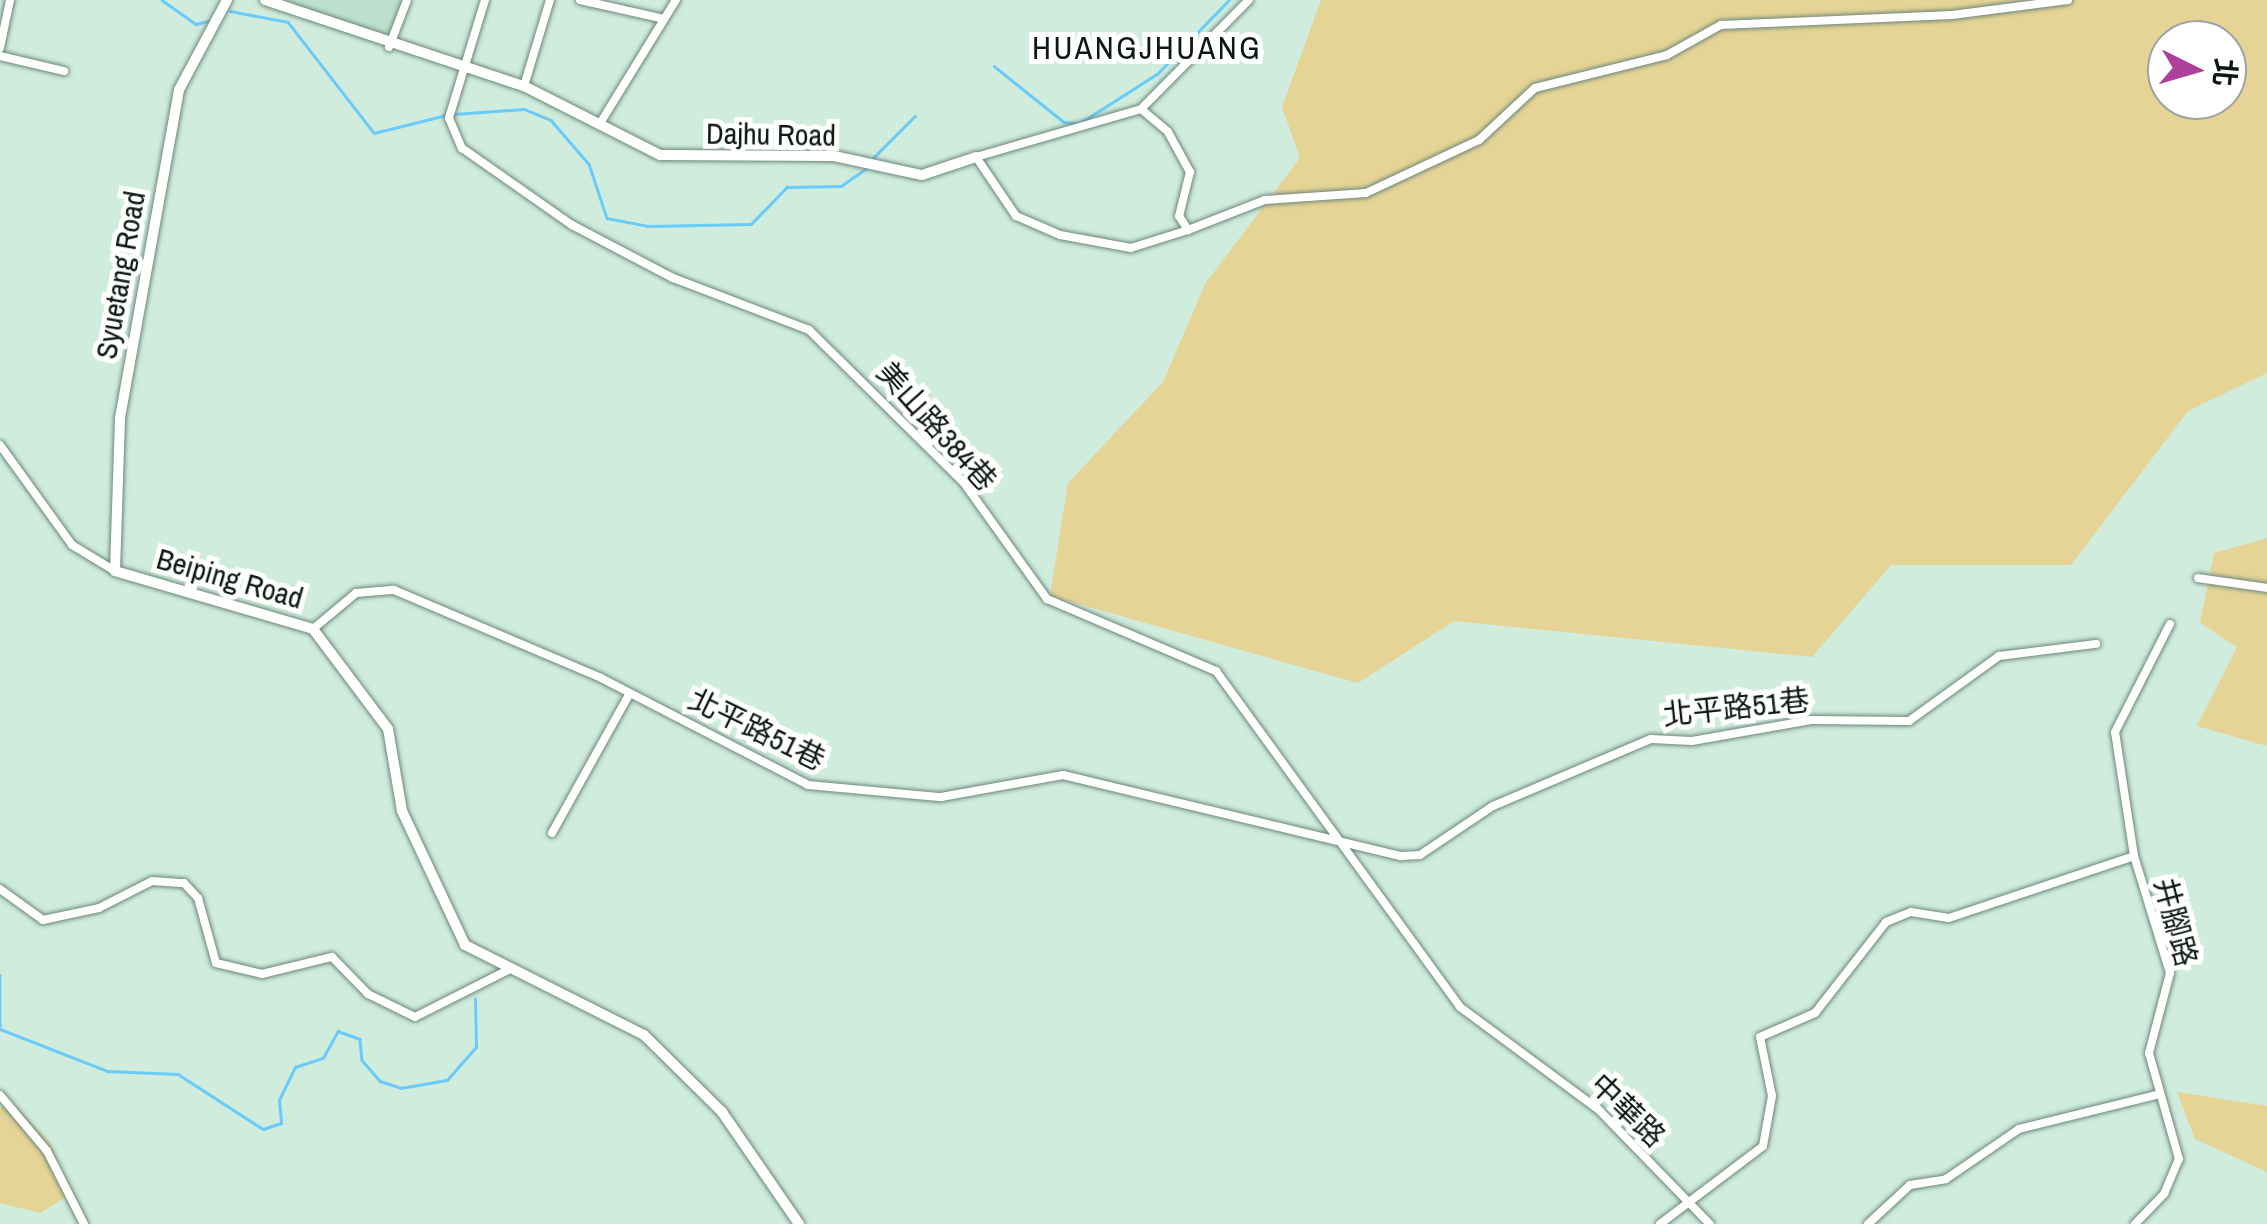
<!DOCTYPE html>
<meta charset="utf-8">
<style>
body{margin:0}
#map{position:relative;width:2267px;height:1224px;overflow:hidden;background:#cfecdd;font-family:"Archivo Narrow","Noto Sans TC",sans-serif}
div>[style]{position:absolute}
.built>*{inset:0;background:#bbe0cd}
.green>*{inset:0;background:#e5d495}
.stream>*{height:2.5px;margin:-1.25px;padding:0 1.25px;transform-origin:1.25px;border-radius:1.25px;background:#6acaf9}
.roads{filter:drop-shadow(0 0 2px #6c8779) drop-shadow(0 0 2px #6c8779)}
.street>*{height:8px;margin:-4px;padding:0 4px;transform-origin:4px;border-radius:4px;background:#fff}
.secondary>*{height:10px;margin:-5px;padding:0 5px;transform-origin:5px;border-radius:5px;background:#fff}
span{translate:-50% -50%;white-space:nowrap;text-align:center;line-height:1.15;-webkit-text-stroke:10px #fff;paint-order:stroke}
.street-label{font-size:30px;color:#0e1813}
.neighbourhood-label{font-size:32px;color:#0e1813;letter-spacing:2.5px}
.north{position:absolute;left:2147px;top:20px;width:100px;height:100px;box-sizing:border-box;background:#fff;border:2px solid #9fa3a1;border-radius:50%;rotate:95deg;font-size:28px;font-weight:700;line-height:40px;text-align:center;color:#0e1813}
.north::after{content:'';display:block;margin:auto;width:35px;height:45px;background:#ae3f9b;clip-path:polygon(50% 0,100% 100%,50% 72%,0 100%)}
</style>
<div id="map">
<div class="built">
<div style="clip-path:polygon(285px 0,401px 0,387px 39px)"></div>
</div>
<div class="green">
<div style="clip-path:polygon(evenodd,1321px 0,2267px 0,2267px 373px,2188px 411px,2071px 565px,1891px 565px,1812px 657px,1454px 621px,1358px 683px,1050px 596px,1068px 483px,1163px 382px,1205px 284px,1300px 158px,1282px 107px,1321px 0,2167px 40px,2227px 40px,2227px 100px,2167px 100px,2167px 40px)"></div>
<div style="clip-path:polygon(2267px 538px,2267px 746px,2197px 726px,2237px 647px,2200px 623px,2214px 553px)"></div>
<div style="clip-path:polygon(2177px 1092px,2267px 1106px,2267px 1172px,2195px 1139px)"></div>
<div style="clip-path:polygon(10px 1100px,51px 1144px,69px 1195px,40px 1213px,0 1203px,0 1108px)"></div>
</div>
<div class="stream">
<div style="left:162px;top:0;width:42px;rotate:35.2deg"></div>
<div style="left:196px;top:24px;width:12px;rotate:-14deg"></div>
<div style="left:230px;top:11px;width:59px;rotate:10.7deg"></div>
<div style="left:288px;top:22px;width:140px;rotate:52.2deg"></div>
<div style="left:374px;top:133px;width:74px;rotate:-14deg"></div>
<div style="left:994px;top:66px;width:90px;rotate:38.7deg"></div>
<div style="left:1064px;top:122px;width:16px;rotate:4deg"></div>
<div style="left:1080px;top:123px;width:91px;rotate:-32.5deg"></div>
<div style="left:1157px;top:74px;width:103px;rotate:-45.8deg"></div>
<div style="left:454px;top:114px;width:70px;rotate:-4.1deg"></div>
<div style="left:524px;top:109px;width:29px;rotate:22deg"></div>
<div style="left:551px;top:120px;width:58px;rotate:49.2deg"></div>
<div style="left:589px;top:164px;width:57px;rotate:71.6deg"></div>
<div style="left:607px;top:218px;width:42px;rotate:11deg"></div>
<div style="left:648px;top:226px;width:103px;rotate:-1.1deg"></div>
<div style="left:751px;top:224px;width:52px;rotate:-45.8deg"></div>
<div style="left:787px;top:187px;width:54px;rotate:-1.1deg"></div>
<div style="left:841px;top:186px;width:32px;rotate:-35deg"></div>
<div style="left:871px;top:160px;width:62px;rotate:-45deg"></div>
<div style="left:0;top:975px;width:54px;rotate:90deg"></div>
<div style="left:0;top:1029px;width:116px;rotate:21.3deg"></div>
<div style="left:108px;top:1071px;width:70px;rotate:2.5deg"></div>
<div style="left:178px;top:1074px;width:101px;rotate:32.9deg"></div>
<div style="left:263px;top:1129px;width:19px;rotate:-18deg"></div>
<div style="left:281px;top:1123px;width:23px;rotate:-95deg"></div>
<div style="left:279px;top:1100px;width:37px;rotate:-64deg"></div>
<div style="left:295px;top:1067px;width:29px;rotate:-18deg"></div>
<div style="left:323px;top:1058px;width:31px;rotate:-61deg"></div>
<div style="left:338px;top:1031px;width:23px;rotate:20deg"></div>
<div style="left:360px;top:1039px;width:21px;rotate:85deg"></div>
<div style="left:362px;top:1060px;width:28px;rotate:49deg"></div>
<div style="left:380px;top:1081px;width:22px;rotate:18deg"></div>
<div style="left:401px;top:1088px;width:47px;rotate:-9.9deg"></div>
<div style="left:447px;top:1080px;width:44px;rotate:-48.7deg"></div>
<div style="left:476px;top:1047px;width:48px;rotate:-91.2deg"></div>
</div>
<div class="roads">
<div class="street">
<div style="left:485px;top:0;width:123px;rotate:107deg"></div>
<div style="left:449px;top:118px;width:33px;rotate:67deg"></div>
<div style="left:462px;top:148px;width:134px;rotate:35deg"></div>
<div style="left:572px;top:225px;width:114px;rotate:27.7deg"></div>
<div style="left:673px;top:278px;width:146px;rotate:20.9deg"></div>
<div style="left:809px;top:330px;width:218px;rotate:44.6deg"></div>
<div style="left:964px;top:483px;width:143px;rotate:54.4deg"></div>
<div style="left:1047px;top:599px;width:184px;rotate:23.1deg"></div>
<div style="left:1216px;top:671px;width:415px;rotate:54deg"></div>
<div style="left:1460px;top:1007px;width:172px;rotate:36.5deg"></div>
<div style="left:1598px;top:1109px;width:161px;rotate:45.8deg"></div>
<div style="left:580px;top:0;width:86px;rotate:12.7deg"></div>
<div style="left:389px;top:47px;width:50px;rotate:-69deg"></div>
<div style="left:0;top:48px;width:49px;rotate:-78.2deg"></div>
<div style="left:0;top:56px;width:66px;rotate:13.2deg"></div>
<div style="left:524px;top:86px;width:90px;rotate:-73.2deg"></div>
<div style="left:1141px;top:109px;width:35px;rotate:40deg"></div>
<div style="left:1168px;top:132px;width:46px;rotate:61.2deg"></div>
<div style="left:1190px;top:172px;width:45px;rotate:104deg"></div>
<div style="left:1179px;top:216px;width:17px;rotate:57deg"></div>
<div style="left:1188px;top:230px;width:83px;rotate:-21.3deg"></div>
<div style="left:1265px;top:200px;width:101px;rotate:-4deg"></div>
<div style="left:1366px;top:193px;width:125px;rotate:-25.1deg"></div>
<div style="left:1479px;top:140px;width:76px;rotate:-42.9deg"></div>
<div style="left:1535px;top:88px;width:136px;rotate:-14deg"></div>
<div style="left:1667px;top:55px;width:62px;rotate:-29.1deg"></div>
<div style="left:1721px;top:25px;width:231px;rotate:-2.5deg"></div>
<div style="left:1952px;top:15px;width:117px;rotate:-7.4deg"></div>
<div style="left:599px;top:125px;width:147px;rotate:-58.4deg"></div>
<div style="left:1188px;top:230px;width:60px;rotate:162.5deg"></div>
<div style="left:1131px;top:248px;width:72px;rotate:-169.6deg"></div>
<div style="left:1060px;top:235px;width:48px;rotate:-156.6deg"></div>
<div style="left:1016px;top:216px;width:71px;rotate:-124.1deg"></div>
<div style="left:976px;top:157px;width:172px;rotate:-16.2deg"></div>
<div style="left:1141px;top:109px;width:153px;rotate:-45.3deg"></div>
<div style="left:0;top:445px;width:123px;rotate:54.2deg"></div>
<div style="left:72px;top:545px;width:50px;rotate:31.2deg"></div>
<div style="left:2198px;top:578px;width:70px;rotate:8.2deg"></div>
<div style="left:313px;top:629px;width:56px;rotate:-39.9deg"></div>
<div style="left:356px;top:593px;width:38px;rotate:-5deg"></div>
<div style="left:394px;top:590px;width:225px;rotate:23deg"></div>
<div style="left:601px;top:678px;width:233px;rotate:27.3deg"></div>
<div style="left:808px;top:785px;width:134px;rotate:5.2deg"></div>
<div style="left:941px;top:797px;width:124px;rotate:-10.2deg"></div>
<div style="left:1063px;top:775px;width:348px;rotate:13.5deg"></div>
<div style="left:1401px;top:856px;width:19px;rotate:-3deg"></div>
<div style="left:1420px;top:855px;width:88px;rotate:-33.9deg"></div>
<div style="left:1493px;top:806px;width:172px;rotate:-23deg"></div>
<div style="left:1651px;top:739px;width:41px;rotate:2.8deg"></div>
<div style="left:1692px;top:741px;width:121px;rotate:-10deg"></div>
<div style="left:1811px;top:720px;width:98px;rotate:0.6deg"></div>
<div style="left:1909px;top:721px;width:111px;rotate:-35.8deg"></div>
<div style="left:1999px;top:656px;width:98px;rotate:-7.1deg"></div>
<div style="left:552px;top:833px;width:160px;rotate:-60.9deg"></div>
<div style="left:0;top:889px;width:53px;rotate:35.8deg"></div>
<div style="left:43px;top:920px;width:57px;rotate:-12.1deg"></div>
<div style="left:99px;top:908px;width:59px;rotate:-27deg"></div>
<div style="left:152px;top:881px;width:32px;rotate:4deg"></div>
<div style="left:184px;top:883px;width:21px;rotate:47deg"></div>
<div style="left:198px;top:898px;width:67px;rotate:74.5deg"></div>
<div style="left:216px;top:963px;width:47px;rotate:13.4deg"></div>
<div style="left:262px;top:974px;width:72px;rotate:-13.7deg"></div>
<div style="left:332px;top:957px;width:52px;rotate:45.8deg"></div>
<div style="left:368px;top:994px;width:52px;rotate:26.1deg"></div>
<div style="left:415px;top:1017px;width:109px;rotate:-26.8deg"></div>
<div style="left:0;top:1095px;width:73px;rotate:50deg"></div>
<div style="left:47px;top:1151px;width:82px;rotate:63.1deg"></div>
<div style="left:1660px;top:1224px;width:129px;rotate:-37.1deg"></div>
<div style="left:1763px;top:1146px;width:51px;rotate:-79.8deg"></div>
<div style="left:1772px;top:1096px;width:60px;rotate:-101.5deg"></div>
<div style="left:1760px;top:1037px;width:60px;rotate:-23.6deg"></div>
<div style="left:1815px;top:1013px;width:115px;rotate:-52deg"></div>
<div style="left:1886px;top:922px;width:27px;rotate:-22deg"></div>
<div style="left:1911px;top:912px;width:38px;rotate:9deg"></div>
<div style="left:1949px;top:918px;width:195px;rotate:-18.5deg"></div>
<div style="left:1868px;top:1224px;width:57px;rotate:-42.9deg"></div>
<div style="left:1910px;top:1185px;width:36px;rotate:-9deg"></div>
<div style="left:1946px;top:1179px;width:88px;rotate:-34.4deg"></div>
<div style="left:2019px;top:1129px;width:141px;rotate:-13.9deg"></div>
<div style="left:2135px;top:1224px;width:42px;rotate:-46deg"></div>
<div style="left:2164px;top:1194px;width:38px;rotate:-67deg"></div>
<div style="left:2179px;top:1159px;width:110px;rotate:-105.8deg"></div>
<div style="left:2149px;top:1053px;width:83px;rotate:-75.3deg"></div>
<div style="left:2170px;top:973px;width:122px;rotate:-107.1deg"></div>
<div style="left:2134px;top:856px;width:125px;rotate:-98.7deg"></div>
<div style="left:2115px;top:732px;width:121px;rotate:-63deg"></div>
</div>
<div class="secondary">
<div style="left:227px;top:0;width:102px;rotate:118.1deg"></div>
<div style="left:179px;top:90px;width:334px;rotate:100.2deg"></div>
<div style="left:120px;top:419px;width:152px;rotate:91.9deg"></div>
<div style="left:115px;top:571px;width:206px;rotate:16.3deg"></div>
<div style="left:313px;top:629px;width:125px;rotate:53.1deg"></div>
<div style="left:388px;top:729px;width:83px;rotate:80.3deg"></div>
<div style="left:402px;top:811px;width:148px;rotate:64.8deg"></div>
<div style="left:465px;top:945px;width:200px;rotate:26.7deg"></div>
<div style="left:644px;top:1035px;width:110px;rotate:44.6deg"></div>
<div style="left:722px;top:1112px;width:136px;rotate:55.5deg"></div>
<div style="left:265px;top:0;width:273px;rotate:18.4deg"></div>
<div style="left:524px;top:86px;width:153px;rotate:26.9deg"></div>
<div style="left:660px;top:155px;width:174px;rotate:0.3deg"></div>
<div style="left:834px;top:156px;width:90px;rotate:12.2deg"></div>
<div style="left:922px;top:175px;width:57px;rotate:-18.4deg"></div>
</div>
</div>
<div class="street-label">
<span style="left:771px;top:134px;rotate:1deg">Dajhu Road</span>
<span style="left:120px;top:275px;rotate:-80deg">Syuetang Road</span>
<span style="left:937px;top:426px;rotate:48deg">美山路384巷</span>
<span style="left:230px;top:578px;rotate:16deg">Beiping Road</span>
<span style="left:1736px;top:707px;rotate:-6deg">北平路51巷</span>
<span style="left:757px;top:729px;rotate:26deg">北平路51巷</span>
<span style="left:2176px;top:922px;rotate:75deg">井腳路</span>
<span style="left:1628px;top:1110px;rotate:44deg">中華路</span>
</div>
<div class="neighbourhood-label">
<span style="left:1147px;top:48px">HUANGJHUANG</span>
</div>
<div class="north">北</div>
</div>
